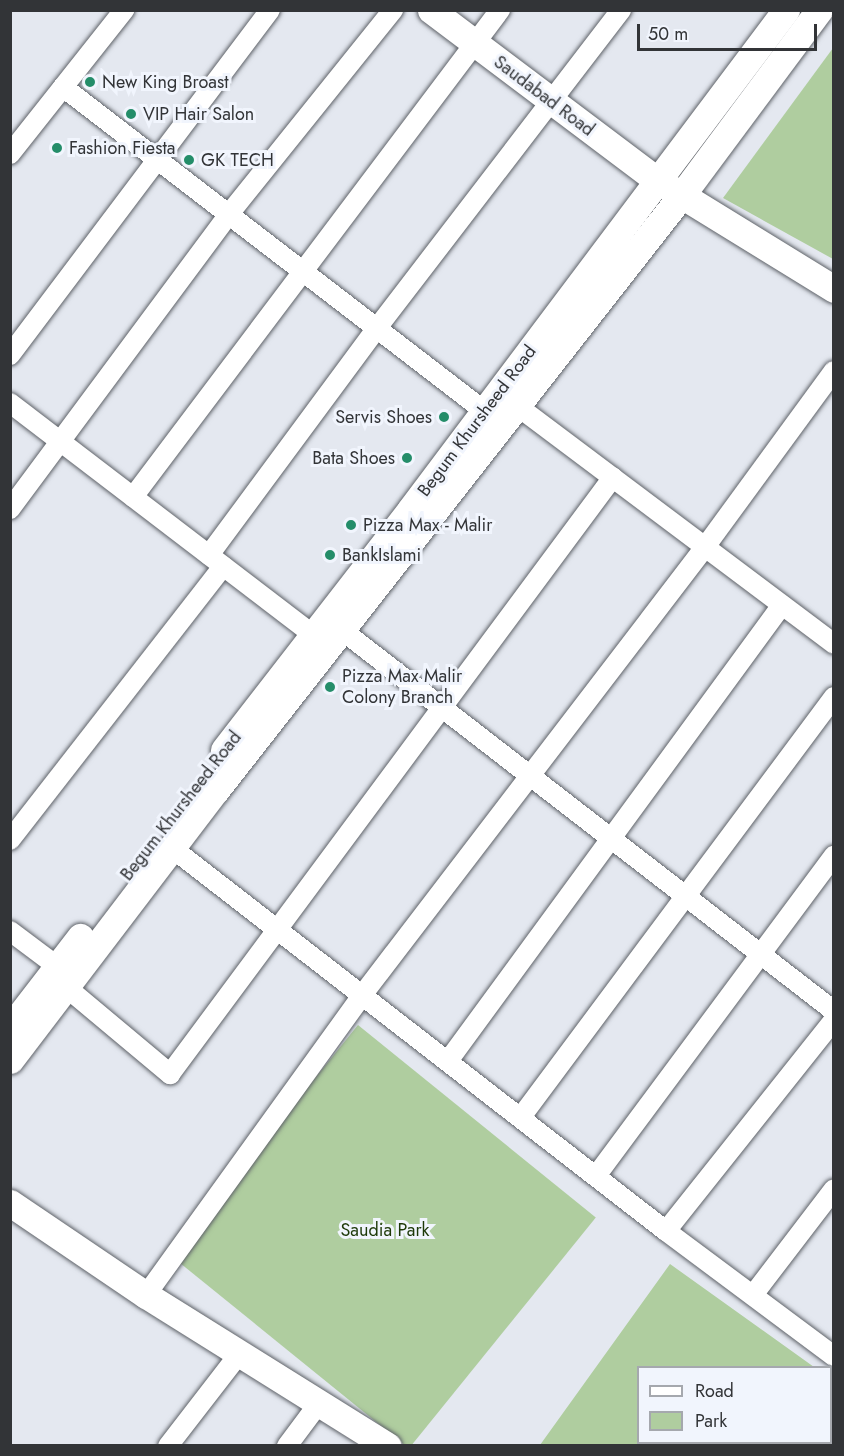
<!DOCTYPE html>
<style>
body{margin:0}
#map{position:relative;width:844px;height:1456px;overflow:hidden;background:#e4e8f0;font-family:Jost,sans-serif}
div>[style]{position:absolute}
.green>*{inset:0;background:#afcd9f;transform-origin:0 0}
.roads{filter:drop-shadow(0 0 2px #5e6268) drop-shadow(0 0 2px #5e6268)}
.street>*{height:20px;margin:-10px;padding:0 10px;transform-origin:10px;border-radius:10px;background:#fff}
.secondary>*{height:27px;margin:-13.5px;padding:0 13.5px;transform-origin:13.5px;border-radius:13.5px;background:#fff}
.dots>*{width:16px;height:16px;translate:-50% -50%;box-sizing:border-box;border:3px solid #f1f5fd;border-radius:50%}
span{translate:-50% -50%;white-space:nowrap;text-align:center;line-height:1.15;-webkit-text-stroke:6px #f1f5fd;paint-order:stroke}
.poi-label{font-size:18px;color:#323437}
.left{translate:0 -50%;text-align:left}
.right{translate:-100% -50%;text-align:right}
.street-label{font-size:18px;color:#323437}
.park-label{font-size:18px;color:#1d3908}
.frame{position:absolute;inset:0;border:12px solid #323437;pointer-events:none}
.legend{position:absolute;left:637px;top:1366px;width:195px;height:78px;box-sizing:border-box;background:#f1f5fd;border:2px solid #a5a8ae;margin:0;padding:8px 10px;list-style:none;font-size:18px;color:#323437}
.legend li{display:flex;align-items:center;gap:12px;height:30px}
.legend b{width:30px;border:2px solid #a5a8ae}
.scale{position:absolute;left:637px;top:24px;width:180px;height:27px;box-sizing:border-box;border:3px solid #323437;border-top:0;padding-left:8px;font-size:18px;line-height:21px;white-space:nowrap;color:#323437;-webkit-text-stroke:4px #f1f5fd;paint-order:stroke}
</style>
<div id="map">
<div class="green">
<div style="clip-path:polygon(833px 48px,833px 259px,723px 198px)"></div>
<div style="left:358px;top:1025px;width:306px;height:297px;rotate:39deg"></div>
<div style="clip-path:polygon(670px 1264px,814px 1367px,638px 1368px,638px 1442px,830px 1442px,831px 1379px,834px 1381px,833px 1445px,540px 1445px)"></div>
</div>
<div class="roads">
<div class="street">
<div style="left:63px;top:87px;width:530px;rotate:37.56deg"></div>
<div style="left:10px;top:154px;width:184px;rotate:-51.6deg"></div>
<div style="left:10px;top:355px;width:432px;rotate:-53deg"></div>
<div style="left:10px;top:403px;width:382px;rotate:37.4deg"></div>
<div style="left:516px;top:405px;width:398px;rotate:36.9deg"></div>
<div style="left:133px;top:497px;width:610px;rotate:-53deg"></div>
<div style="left:10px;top:509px;width:367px;rotate:-53.4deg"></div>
<div style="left:229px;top:214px;width:262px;rotate:-51.2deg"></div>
<div style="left:209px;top:555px;width:282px;rotate:-53.5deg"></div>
<div style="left:377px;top:328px;width:401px;rotate:-52.5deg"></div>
<div style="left:343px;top:631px;width:621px;rotate:37.74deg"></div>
<div style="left:10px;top:840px;width:347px;rotate:-52.1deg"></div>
<div style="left:172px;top:848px;width:625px;rotate:37.79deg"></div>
<div style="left:666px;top:1231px;width:209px;rotate:36.7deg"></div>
<div style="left:10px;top:931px;width:60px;rotate:36.9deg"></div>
<div style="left:66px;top:987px;width:136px;rotate:39.9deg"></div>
<div style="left:170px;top:1074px;width:743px;rotate:-53.42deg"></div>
<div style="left:448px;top:1061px;width:565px;rotate:-53.78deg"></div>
<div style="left:521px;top:1117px;width:524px;rotate:-53.31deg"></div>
<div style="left:596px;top:1176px;width:399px;rotate:-53.4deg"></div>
<div style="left:666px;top:1231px;width:270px;rotate:-51.5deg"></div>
<div style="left:146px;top:1295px;width:371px;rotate:-54.2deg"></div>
<div style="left:363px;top:994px;width:563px;rotate:-52.58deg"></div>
<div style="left:705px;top:547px;width:218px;rotate:-53.8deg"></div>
<div style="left:753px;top:1295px;width:133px;rotate:-52.6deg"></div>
<div style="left:168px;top:1446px;width:118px;rotate:-52.3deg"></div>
<div style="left:287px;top:1446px;width:54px;rotate:-53.3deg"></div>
</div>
<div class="secondary">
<div style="left:431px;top:10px;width:283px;rotate:37deg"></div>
<div style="left:657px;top:180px;width:208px;rotate:31.6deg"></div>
<div style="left:224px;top:750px;width:304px;rotate:-52.2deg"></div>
<div style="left:410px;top:510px;width:626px;rotate:-53.06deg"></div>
<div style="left:10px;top:1028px;width:115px;rotate:-52.4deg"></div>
<div style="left:10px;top:1060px;width:340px;rotate:-52.7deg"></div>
<div style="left:216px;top:790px;width:754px;rotate:-51.95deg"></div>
<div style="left:681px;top:196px;width:232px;rotate:-53.4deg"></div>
<div style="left:10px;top:1203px;width:164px;rotate:34.1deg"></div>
<div style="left:146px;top:1295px;width:285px;rotate:32deg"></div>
</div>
</div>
<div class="dots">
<div style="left:90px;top:82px;background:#248d69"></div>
<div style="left:131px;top:114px;background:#248d69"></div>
<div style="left:57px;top:148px;background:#248d69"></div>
<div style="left:189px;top:160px;background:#248d69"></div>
<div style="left:444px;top:417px;background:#248d69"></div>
<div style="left:407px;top:458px;background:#248d69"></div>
<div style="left:351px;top:525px;background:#248d69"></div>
<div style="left:330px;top:555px;background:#248d69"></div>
<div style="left:330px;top:687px;background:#248d69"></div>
</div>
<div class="poi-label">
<span class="left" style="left:102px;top:82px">New King Broast</span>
<span class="left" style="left:143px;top:114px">VIP Hair Salon</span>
<span class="left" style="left:69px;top:148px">Fashion Fiesta</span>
<span class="left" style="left:201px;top:160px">GK TECH</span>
<span class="right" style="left:432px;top:417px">Servis Shoes</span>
<span class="right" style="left:395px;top:458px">Bata Shoes</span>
<span class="left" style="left:363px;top:525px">Pizza Max - Malir</span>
<span class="left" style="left:342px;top:555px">BankIslami</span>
<span class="left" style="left:342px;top:687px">Pizza Max Malir<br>Colony Branch</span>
</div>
<div class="street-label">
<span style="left:544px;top:96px;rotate:37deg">Saudabad Road</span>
<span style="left:477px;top:421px;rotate:-53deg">Begum Khursheed Road</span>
<span style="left:181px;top:806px;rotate:-52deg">Begum Khursheed Road</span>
</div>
<div class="park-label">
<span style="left:385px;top:1230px">Saudia Park</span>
</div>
<div class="frame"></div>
<ul class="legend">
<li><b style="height:8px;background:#fff"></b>Road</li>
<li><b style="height:16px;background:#afcd9f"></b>Park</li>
</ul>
<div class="scale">50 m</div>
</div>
